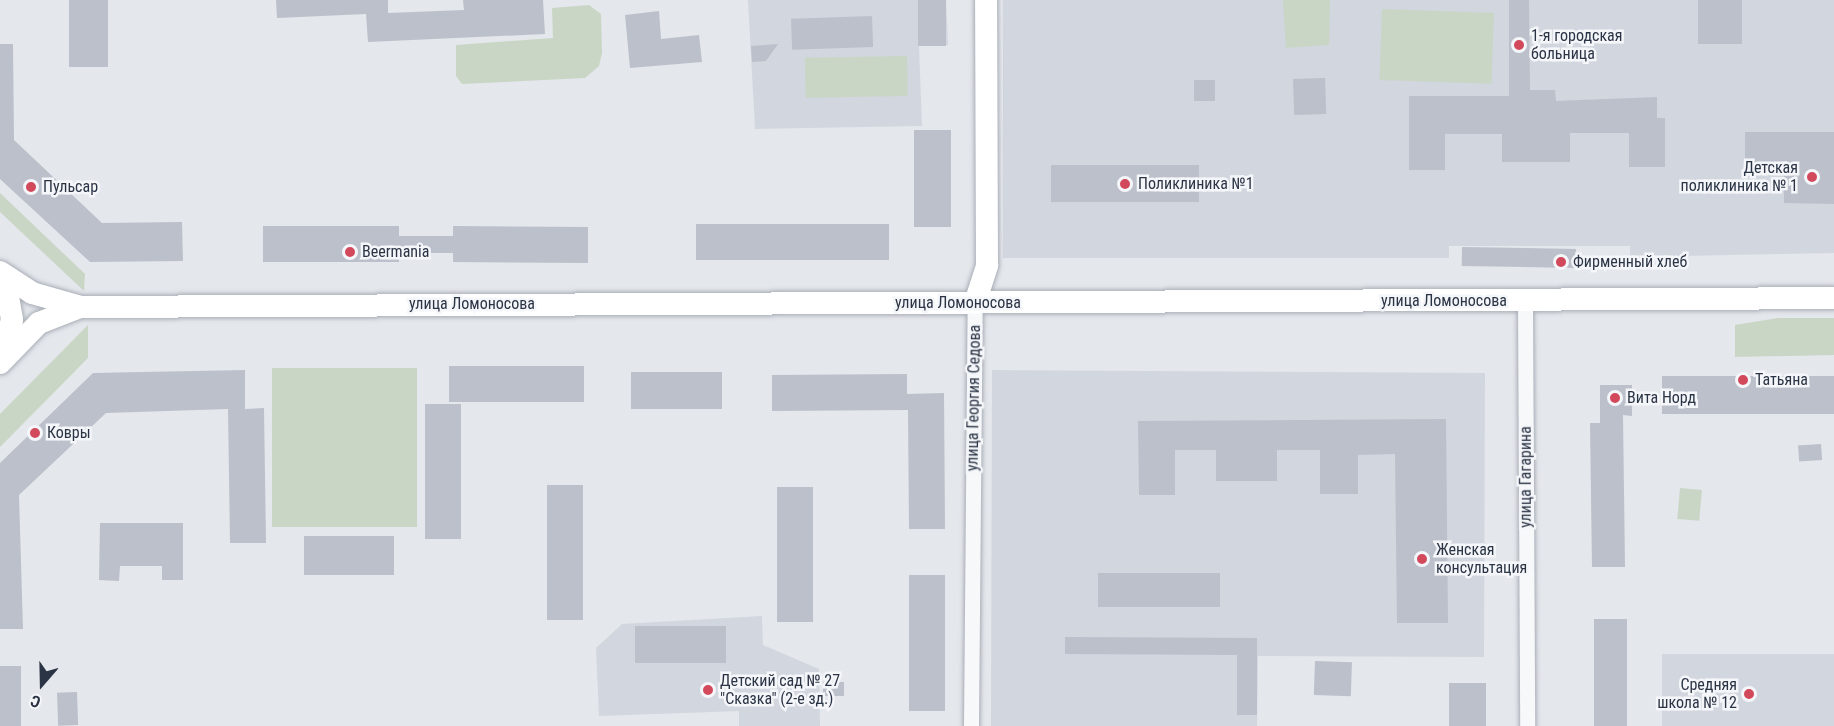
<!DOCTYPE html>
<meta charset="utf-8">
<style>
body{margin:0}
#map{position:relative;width:1834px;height:726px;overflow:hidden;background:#e4e7ec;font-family:"Roboto Condensed",sans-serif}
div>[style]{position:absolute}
.built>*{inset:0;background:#d2d6de;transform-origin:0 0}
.green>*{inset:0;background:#c9d6c5;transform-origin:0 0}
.building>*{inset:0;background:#bbc0ca;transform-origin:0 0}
.roads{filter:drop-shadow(0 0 2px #a9aeb7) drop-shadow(0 0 2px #a9aeb7)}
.street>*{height:15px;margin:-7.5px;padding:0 7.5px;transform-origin:7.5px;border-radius:7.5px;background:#f7f8fa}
.secondary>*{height:22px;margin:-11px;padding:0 11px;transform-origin:11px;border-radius:11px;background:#fff}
.dots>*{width:16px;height:16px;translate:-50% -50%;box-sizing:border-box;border:3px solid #f4f6f9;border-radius:50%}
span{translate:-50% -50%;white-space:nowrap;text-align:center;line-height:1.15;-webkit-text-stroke:5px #f4f6f9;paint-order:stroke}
.poi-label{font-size:16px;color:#2b3445}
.left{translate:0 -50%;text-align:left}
.right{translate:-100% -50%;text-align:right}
.street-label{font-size:16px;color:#2b3445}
.north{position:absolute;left:12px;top:654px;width:60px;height:60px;-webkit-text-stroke:4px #f4f6f9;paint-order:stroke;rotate:200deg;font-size:16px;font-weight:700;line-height:24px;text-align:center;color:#2b3445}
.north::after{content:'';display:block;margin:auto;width:21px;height:27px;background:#2b3445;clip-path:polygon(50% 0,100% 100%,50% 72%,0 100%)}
</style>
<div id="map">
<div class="built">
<div style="clip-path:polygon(748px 0,946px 0,948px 45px,919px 46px,922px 126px,755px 129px)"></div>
<div style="clip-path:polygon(1003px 0,1834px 0,1834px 253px,1630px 257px,1630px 246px,1449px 246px,1449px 258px,1003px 258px)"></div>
<div style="clip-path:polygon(992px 370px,1485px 373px,1484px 657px,1258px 656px,1257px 726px,991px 726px)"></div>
<div style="clip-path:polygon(762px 616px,763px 645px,819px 669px,820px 726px,739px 726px,739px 711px,599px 716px,596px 648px,622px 624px)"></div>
<div style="left:1834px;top:654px;width:72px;height:172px;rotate:90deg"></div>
</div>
<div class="green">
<div style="clip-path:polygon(1283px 0,1330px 0,1329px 45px,1286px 48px)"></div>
<div style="clip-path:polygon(589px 5px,601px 14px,602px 53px,599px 66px,585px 78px,462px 84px,456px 76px,456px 45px,553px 38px,552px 8px)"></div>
<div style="left:1382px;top:9px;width:112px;height:71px;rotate:2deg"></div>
<div style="left:907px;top:56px;width:40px;height:102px;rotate:89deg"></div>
<div style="clip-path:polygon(0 193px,85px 274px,84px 291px,0 212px)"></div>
<div style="clip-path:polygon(1778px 318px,1834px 318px,1834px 355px,1735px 357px,1735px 325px)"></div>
<div style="clip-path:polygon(88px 325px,88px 358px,0 447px,0 414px)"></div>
<div style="left:417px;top:368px;width:159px;height:145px;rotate:90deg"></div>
<div style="left:1680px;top:488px;width:22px;height:31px;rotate:5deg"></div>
</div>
<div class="building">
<div style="left:69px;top:0;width:39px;height:67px"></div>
<div style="clip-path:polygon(276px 0,388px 0,388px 13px,464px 10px,463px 0,543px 0,545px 34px,368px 42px,366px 14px,277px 18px)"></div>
<div style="left:918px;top:0;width:28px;height:46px"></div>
<div style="clip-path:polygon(1509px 0,1529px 0,1530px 90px,1555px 90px,1556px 101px,1657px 97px,1657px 118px,1665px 118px,1665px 167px,1629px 167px,1629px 133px,1570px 133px,1570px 162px,1502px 162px,1502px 134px,1445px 134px,1445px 170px,1409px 170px,1409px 96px,1509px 96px)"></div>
<div style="left:1698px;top:0;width:44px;height:44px"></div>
<div style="clip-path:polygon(659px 11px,661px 39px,699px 35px,702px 62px,630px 68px,625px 15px)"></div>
<div style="left:872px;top:16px;width:31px;height:81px;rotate:88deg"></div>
<div style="clip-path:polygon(0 44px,13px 44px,14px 140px,102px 223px,182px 222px,183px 261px,90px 262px,0 179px)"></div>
<div style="clip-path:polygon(778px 44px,766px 61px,752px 62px,751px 46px)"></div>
<div style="left:1325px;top:78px;width:36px;height:32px;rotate:88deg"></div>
<div style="left:1194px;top:80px;width:21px;height:21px"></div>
<div style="left:914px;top:130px;width:37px;height:97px"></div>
<div style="clip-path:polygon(1745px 132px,1834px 132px,1834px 204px,1784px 203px,1784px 165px,1745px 165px)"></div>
<div style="left:1051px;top:165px;width:148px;height:37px"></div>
<div style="left:696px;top:224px;width:193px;height:36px"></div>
<div style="clip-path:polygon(263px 226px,399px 226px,399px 236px,453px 236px,453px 226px,588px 227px,588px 263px,453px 262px,453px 253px,399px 253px,399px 262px,263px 262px)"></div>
<div style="left:1462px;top:247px;width:114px;height:19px;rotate:1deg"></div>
<div style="left:584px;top:366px;width:36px;height:135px;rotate:90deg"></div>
<div style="clip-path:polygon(245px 370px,245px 409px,264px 408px,266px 543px,230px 543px,228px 409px,106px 413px,19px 495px,23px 629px,0 629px,0 463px,93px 373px)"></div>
<div style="left:631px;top:372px;width:91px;height:37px"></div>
<div style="clip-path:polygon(907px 374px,907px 394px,944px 393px,945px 529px,909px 529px,908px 410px,772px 411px,772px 375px)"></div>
<div style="left:1834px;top:376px;width:38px;height:172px;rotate:90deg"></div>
<div style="clip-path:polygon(1600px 385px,1632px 385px,1632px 416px,1623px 415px,1625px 567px,1592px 567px,1590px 423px,1600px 423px)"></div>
<div style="left:425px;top:404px;width:36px;height:135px"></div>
<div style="clip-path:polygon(1446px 419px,1448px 623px,1397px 623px,1395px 454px,1358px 455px,1358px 494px,1320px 494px,1320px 450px,1277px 450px,1277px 481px,1216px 481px,1216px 450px,1175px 450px,1175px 495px,1139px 495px,1138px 421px)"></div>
<div style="left:1821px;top:444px;width:16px;height:23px;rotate:86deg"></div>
<div style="left:547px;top:485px;width:36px;height:135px"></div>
<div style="left:777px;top:487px;width:36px;height:135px"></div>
<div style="clip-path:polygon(100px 523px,183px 523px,183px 580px,162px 580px,162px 566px,120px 566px,119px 581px,99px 580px)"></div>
<div style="left:394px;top:536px;width:39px;height:90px;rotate:90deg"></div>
<div style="left:1098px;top:573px;width:122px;height:34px"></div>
<div style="left:909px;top:575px;width:36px;height:136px"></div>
<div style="left:1594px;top:619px;width:33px;height:107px"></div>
<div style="left:635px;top:626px;width:91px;height:37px"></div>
<div style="clip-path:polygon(1065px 637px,1257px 638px,1257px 715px,1237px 715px,1237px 655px,1065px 654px)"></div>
<div style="left:1315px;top:661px;width:37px;height:34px;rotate:2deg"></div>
<div style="left:0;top:666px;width:21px;height:60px"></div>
<div style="left:823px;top:682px;width:21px;height:14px"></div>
<div style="left:1449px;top:683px;width:37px;height:43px"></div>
<div style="left:77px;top:692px;width:33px;height:20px;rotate:88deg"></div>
</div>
<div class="roads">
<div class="street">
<div style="left:1525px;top:301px;width:425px;rotate:89.7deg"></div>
<div style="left:971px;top:726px;width:423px;rotate:-89.5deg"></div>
</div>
<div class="secondary">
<div style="left:0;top:272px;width:38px;rotate:33deg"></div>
<div style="left:32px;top:293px;width:51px;rotate:15.9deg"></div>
<div style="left:81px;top:307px;width:1753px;rotate:-0.29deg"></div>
<div style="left:0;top:278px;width:15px;rotate:62deg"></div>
<div style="left:7px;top:291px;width:29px;rotate:80deg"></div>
<div style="left:12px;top:320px;width:39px;rotate:107deg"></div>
<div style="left:975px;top:303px;width:40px;rotate:-72deg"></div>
<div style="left:987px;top:265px;width:265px;rotate:-90.2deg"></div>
<div style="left:0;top:363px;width:56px;rotate:-45.7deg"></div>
<div style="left:39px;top:323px;width:44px;rotate:-21.3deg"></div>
</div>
</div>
<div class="dots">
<div style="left:1519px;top:45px;background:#d1495b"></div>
<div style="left:1812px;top:177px;background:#d1495b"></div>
<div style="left:1125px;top:184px;background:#d1495b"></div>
<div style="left:31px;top:187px;background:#d1495b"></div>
<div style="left:350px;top:252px;background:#d1495b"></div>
<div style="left:1561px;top:262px;background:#d1495b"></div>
<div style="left:1743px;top:380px;background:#d1495b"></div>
<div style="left:1615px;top:398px;background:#d1495b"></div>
<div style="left:35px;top:433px;background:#d1495b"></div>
<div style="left:1422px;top:559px;background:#d1495b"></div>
<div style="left:708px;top:690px;background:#d1495b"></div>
<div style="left:1749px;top:694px;background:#d1495b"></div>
</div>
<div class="poi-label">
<span class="left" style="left:1531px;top:45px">1-я городская<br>больница</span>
<span class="right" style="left:1798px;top:177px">Детская<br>поликлиника № 1</span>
<span class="left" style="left:1138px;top:184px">Поликлиника №1</span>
<span class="left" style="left:43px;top:187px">Пульсар</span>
<span class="left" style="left:362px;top:252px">Beermania</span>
<span class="left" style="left:1573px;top:262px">Фирменный хлеб</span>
<span class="left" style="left:1755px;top:380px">Татьяна</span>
<span class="left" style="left:1627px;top:398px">Вита Норд</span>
<span class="left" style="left:47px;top:433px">Ковры</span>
<span class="left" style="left:1436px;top:559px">Женская<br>консультация</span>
<span class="left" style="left:720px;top:690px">Детский сад № 27<br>"Сказка" (2-е зд.)</span>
<span class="right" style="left:1737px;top:694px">Средняя<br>школа № 12</span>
</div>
<div class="street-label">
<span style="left:1444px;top:301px">улица Ломоносова</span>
<span style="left:958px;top:303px">улица Ломоносова</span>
<span style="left:472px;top:304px">улица Ломоносова</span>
<span style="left:974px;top:398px;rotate:-89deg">улица Георгия Седова</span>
<span style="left:1526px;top:477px;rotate:-90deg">улица Гагарина</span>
</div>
<div class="north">С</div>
</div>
